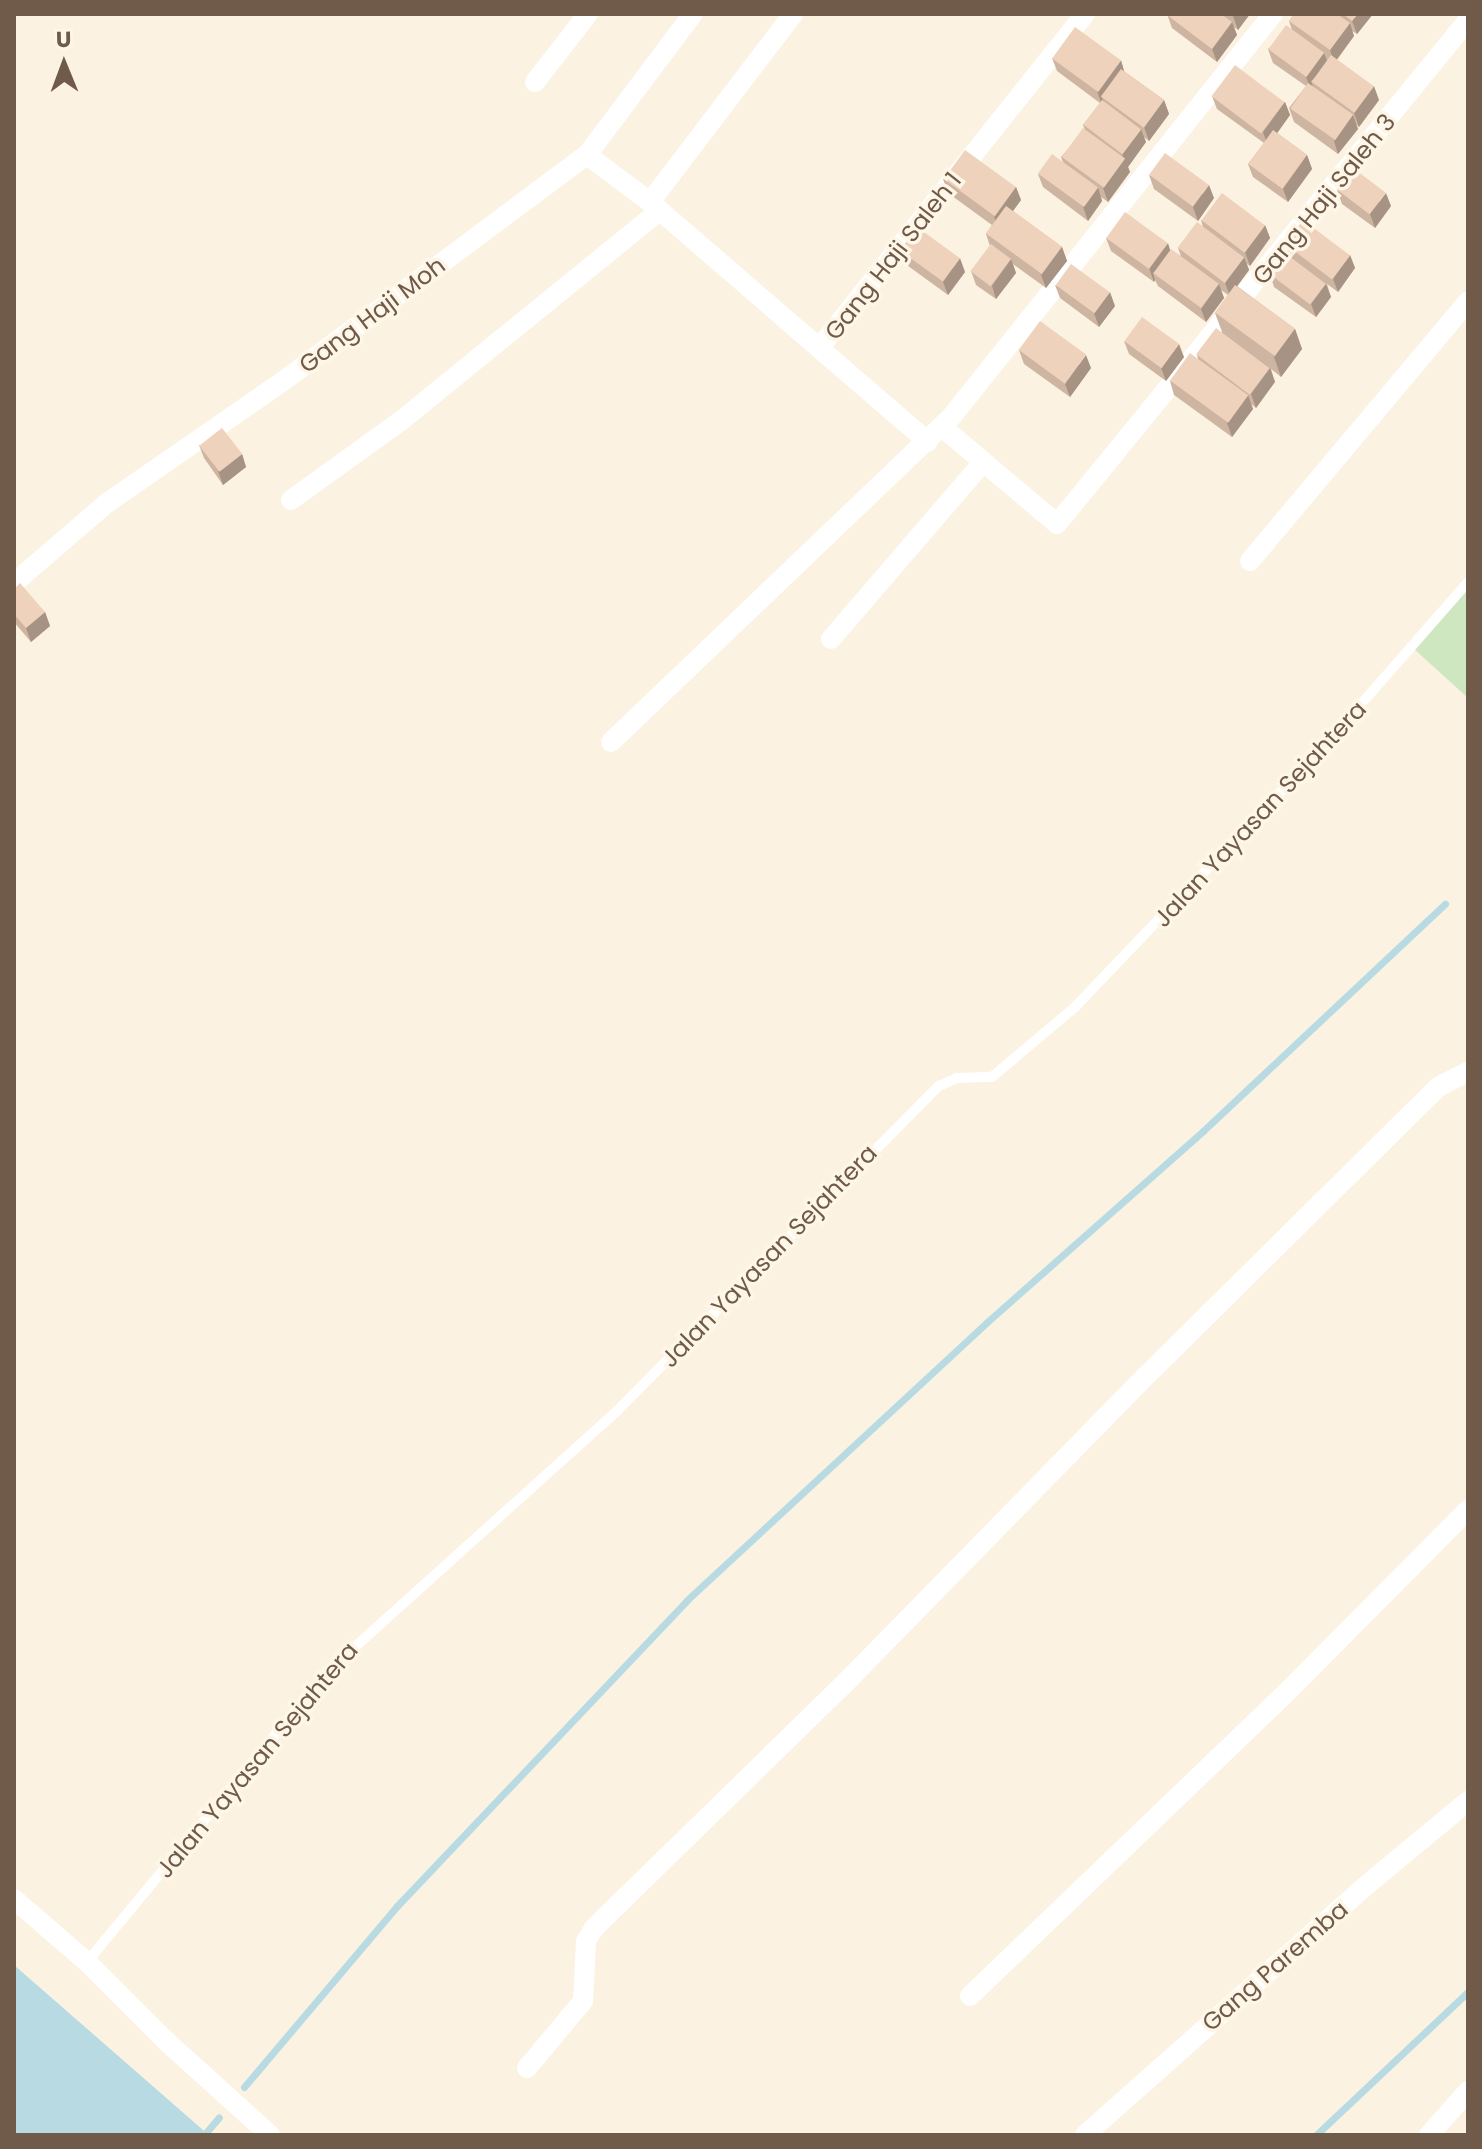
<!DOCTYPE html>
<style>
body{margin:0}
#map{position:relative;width:1482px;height:2149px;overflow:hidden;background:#fbf2e1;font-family:Poppins,sans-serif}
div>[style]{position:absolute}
.green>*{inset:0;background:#cee7c1}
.water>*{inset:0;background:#b7dae3}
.stream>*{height:7px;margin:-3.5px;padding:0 3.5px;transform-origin:3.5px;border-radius:3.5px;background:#b7dae3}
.service>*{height:10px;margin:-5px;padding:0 5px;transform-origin:5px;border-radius:5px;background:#fff}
.minor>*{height:20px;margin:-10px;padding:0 10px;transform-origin:10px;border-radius:10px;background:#fff}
.wall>*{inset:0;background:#ceb5a1}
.shaded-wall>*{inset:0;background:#a79383}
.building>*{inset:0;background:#efd2bb;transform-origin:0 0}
span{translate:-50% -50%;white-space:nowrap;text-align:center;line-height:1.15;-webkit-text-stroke:7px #fef6e7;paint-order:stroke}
.street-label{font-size:24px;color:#705a4a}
.frame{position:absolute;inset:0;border:16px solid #705a4a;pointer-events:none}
.north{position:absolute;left:24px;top:24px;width:80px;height:80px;-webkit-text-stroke:6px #fef6e7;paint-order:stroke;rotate:359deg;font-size:22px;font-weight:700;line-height:32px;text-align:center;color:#705a4a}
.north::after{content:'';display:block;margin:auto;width:28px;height:36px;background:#705a4a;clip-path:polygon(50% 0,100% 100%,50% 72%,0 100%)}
</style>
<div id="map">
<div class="green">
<div style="clip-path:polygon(1468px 579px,1468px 698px,1413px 648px)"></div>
</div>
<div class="water">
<div style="clip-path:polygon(14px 1965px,203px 2130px,209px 2135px,14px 2135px)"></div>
</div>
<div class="stream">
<div style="left:244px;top:2087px;width:237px;rotate:-49.8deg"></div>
<div style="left:397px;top:1906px;width:422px;rotate:-46.5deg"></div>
<div style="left:687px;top:1600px;width:408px;rotate:-42.8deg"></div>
<div style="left:986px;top:1323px;width:290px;rotate:-41.5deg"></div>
<div style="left:1203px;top:1131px;width:332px;rotate:-43.2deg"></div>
<div style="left:204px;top:2135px;width:23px;rotate:-50deg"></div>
<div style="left:1316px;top:2135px;width:209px;rotate:-43.3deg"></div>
</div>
<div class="service">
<div style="left:87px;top:1962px;width:375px;rotate:-50.4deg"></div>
<div style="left:326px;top:1673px;width:392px;rotate:-42deg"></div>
<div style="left:617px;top:1411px;width:458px;rotate:-45.3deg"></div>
<div style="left:939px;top:1086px;width:20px;rotate:-24deg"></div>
<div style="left:957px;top:1078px;width:35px;rotate:-2deg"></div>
<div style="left:992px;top:1077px;width:109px;rotate:-40.1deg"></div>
<div style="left:1075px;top:1007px;width:365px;rotate:-46.3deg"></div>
<div style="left:1327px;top:743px;width:214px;rotate:-48.8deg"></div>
</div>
<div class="minor">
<div style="left:535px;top:82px;width:86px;rotate:-52.1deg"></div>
<div style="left:587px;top:155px;width:79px;rotate:36.7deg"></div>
<div style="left:650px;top:202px;width:367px;rotate:40.8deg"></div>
<div style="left:650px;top:202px;width:236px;rotate:-52.7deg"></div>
<div style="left:820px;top:347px;width:426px;rotate:-51.5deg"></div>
<div style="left:942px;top:427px;width:150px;rotate:40.1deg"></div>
<div style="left:1057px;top:524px;width:650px;rotate:-50.8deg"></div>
<div style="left:291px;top:500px;width:137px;rotate:-35.8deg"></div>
<div style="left:402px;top:420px;width:331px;rotate:-39.1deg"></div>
<div style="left:1250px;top:561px;width:339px;rotate:-50deg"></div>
<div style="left:14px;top:583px;width:123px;rotate:-40.7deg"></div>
<div style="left:107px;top:503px;width:218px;rotate:-34.7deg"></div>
<div style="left:286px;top:379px;width:375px;rotate:-36.7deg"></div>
<div style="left:587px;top:155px;width:176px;rotate:-53.1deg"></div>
<div style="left:831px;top:639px;width:233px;rotate:-49.3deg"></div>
<div style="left:611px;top:742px;width:472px;rotate:-43.7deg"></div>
<div style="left:952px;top:416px;width:514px;rotate:-51.39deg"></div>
<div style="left:14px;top:1899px;width:96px;rotate:40.8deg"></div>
<div style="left:87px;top:1962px;width:112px;rotate:45deg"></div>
<div style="left:166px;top:2041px;width:140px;rotate:42.1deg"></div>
<div style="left:970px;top:1996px;width:434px;rotate:-43.8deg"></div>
<div style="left:1283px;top:1696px;width:262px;rotate:-45.2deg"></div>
<div style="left:527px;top:2068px;width:87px;rotate:-50.1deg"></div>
<div style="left:583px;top:2001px;width:60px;rotate:-87.1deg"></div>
<div style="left:586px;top:1941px;width:15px;rotate:-58deg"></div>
<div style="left:594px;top:1928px;width:359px;rotate:-44.3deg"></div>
<div style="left:851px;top:1677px;width:423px;rotate:-45.6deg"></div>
<div style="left:1147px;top:1375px;width:409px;rotate:-44.7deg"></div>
<div style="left:1438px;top:1087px;width:34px;rotate:-27deg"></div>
<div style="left:1085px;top:2135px;width:380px;rotate:-41.6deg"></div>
<div style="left:1369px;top:1883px;width:129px;rotate:-39.6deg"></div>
<div style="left:1429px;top:2135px;width:59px;rotate:-48.4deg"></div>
</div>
<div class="wall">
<div style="clip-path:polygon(1167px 14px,1250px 14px,1238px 30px,1234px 27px,1237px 35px,1217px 62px,1172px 28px)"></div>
<div style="clip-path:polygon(1294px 14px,1373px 14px,1357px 34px,1352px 31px,1354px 36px,1337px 60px,1379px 100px,1359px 127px,1356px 124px,1358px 129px,1338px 154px,1294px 122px,1289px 108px,1306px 86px,1273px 63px,1268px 49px,1292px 30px,1289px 21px)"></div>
<div style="clip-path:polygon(1052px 58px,1125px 72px,1164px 100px,1169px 114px,1149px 141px,1144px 137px,1146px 142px,1128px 167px,1130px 172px,1108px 202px,1101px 197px,1102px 201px,1088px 221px,1043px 187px,1038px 174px,1063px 162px,1061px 157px,1085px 130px,1083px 125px,1100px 103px,1057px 71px)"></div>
<div style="clip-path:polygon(1212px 96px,1285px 102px,1290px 115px,1277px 133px,1307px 155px,1312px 169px,1288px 202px,1253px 177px,1248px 164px,1264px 143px,1217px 109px)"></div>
<div style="clip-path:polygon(1149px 175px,1214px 198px,1198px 221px,1154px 189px)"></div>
<div style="clip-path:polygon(943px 179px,1016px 187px,1021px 200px,1013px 211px,1062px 247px,1067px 261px,1046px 288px,1013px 264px,1016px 273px,996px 299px,976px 285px,971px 271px,990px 246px,986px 234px,992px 225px,948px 193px)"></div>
<div style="clip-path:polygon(1337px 190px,1391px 206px,1375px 228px,1342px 204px)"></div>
<div style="clip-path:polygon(1201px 220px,1265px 225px,1270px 238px,1250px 266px,1247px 264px,1249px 270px,1237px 286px,1295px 329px,1302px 349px,1281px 377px,1271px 369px,1275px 382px,1256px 408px,1251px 404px,1253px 409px,1232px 437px,1174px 395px,1170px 381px,1198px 359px,1197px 355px,1222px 332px,1215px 313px,1228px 295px,1221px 290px,1224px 298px,1206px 322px,1158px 286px,1155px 280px,1154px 282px,1111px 251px,1106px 238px,1170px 250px,1181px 256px,1178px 248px,1203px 227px)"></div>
<div style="clip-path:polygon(1285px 244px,1350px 255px,1355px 268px,1338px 292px,1327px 284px,1331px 297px,1316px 317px,1274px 287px,1270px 274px,1290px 257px)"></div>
<div style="clip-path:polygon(899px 250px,965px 272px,948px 295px,904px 263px)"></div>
<div style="clip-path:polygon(1055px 285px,1115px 306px,1099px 327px,1060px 298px)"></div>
<div style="clip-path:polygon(1124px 341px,1184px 357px,1166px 381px,1129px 354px)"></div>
<div style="clip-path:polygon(1019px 350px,1091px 368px,1070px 397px,1024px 364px)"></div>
<div style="clip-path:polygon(199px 445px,242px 454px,246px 467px,223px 485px,204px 458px)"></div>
<div style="clip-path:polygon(14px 589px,45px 612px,50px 626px,31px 642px,14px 622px)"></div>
</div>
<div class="shaded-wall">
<div style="clip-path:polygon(1235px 14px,1250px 14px,1238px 30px,1233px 16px)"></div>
<div style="clip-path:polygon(1358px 14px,1373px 14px,1357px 34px,1352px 21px)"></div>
<div style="clip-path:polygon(1232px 22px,1237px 35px,1217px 62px,1212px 49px)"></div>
<div style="clip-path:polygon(1350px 23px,1354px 36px,1334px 63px,1330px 50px)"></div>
<div style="clip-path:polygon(1324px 53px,1329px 66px,1311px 81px,1313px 87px,1311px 90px,1306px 77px)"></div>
<div style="clip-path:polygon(1121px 60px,1125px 74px,1101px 96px,1104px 103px,1102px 105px,1097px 91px)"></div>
<div style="clip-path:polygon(1374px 86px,1379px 100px,1359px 127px,1354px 113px)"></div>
<div style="clip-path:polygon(1164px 100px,1169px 114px,1149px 141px,1144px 127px)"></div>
<div style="clip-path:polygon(1285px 102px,1290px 115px,1268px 146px,1263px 132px)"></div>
<div style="clip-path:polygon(1353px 115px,1358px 129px,1338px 154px,1334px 141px)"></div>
<div style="clip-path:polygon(1141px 129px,1146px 142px,1128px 167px,1130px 172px,1108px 202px,1103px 188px,1124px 160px,1122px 154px)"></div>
<div style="clip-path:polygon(1307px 155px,1312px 169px,1288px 202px,1283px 189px)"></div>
<div style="clip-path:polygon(1209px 185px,1214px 198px,1198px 221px,1193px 207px)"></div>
<div style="clip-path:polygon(1016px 187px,1021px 200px,999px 230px,994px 216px)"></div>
<div style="clip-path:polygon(1098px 187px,1102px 201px,1088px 221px,1083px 207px)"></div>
<div style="clip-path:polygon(1386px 193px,1391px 206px,1375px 228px,1370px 214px)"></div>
<div style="clip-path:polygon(1265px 225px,1270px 238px,1250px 266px,1245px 252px)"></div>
<div style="clip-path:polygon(1168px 243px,1172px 256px,1153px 273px,1155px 280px,1154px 282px,1149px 268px)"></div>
<div style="clip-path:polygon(1062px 247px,1067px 261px,1046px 288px,1041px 275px)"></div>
<div style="clip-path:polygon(1350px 255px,1355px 268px,1338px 292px,1333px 279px)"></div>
<div style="clip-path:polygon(1244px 257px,1249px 270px,1230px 296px,1225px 283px)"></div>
<div style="clip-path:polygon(960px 258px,965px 272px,948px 295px,943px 282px)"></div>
<div style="clip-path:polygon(1011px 259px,1016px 273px,996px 299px,992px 286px)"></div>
<div style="clip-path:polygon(1219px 284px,1224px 298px,1206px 322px,1201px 309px)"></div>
<div style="clip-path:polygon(1326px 284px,1331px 297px,1316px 317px,1311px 304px)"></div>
<div style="clip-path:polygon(1110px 292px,1115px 306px,1099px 327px,1094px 313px)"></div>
<div style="clip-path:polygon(1295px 329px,1302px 349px,1281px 377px,1274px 357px)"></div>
<div style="clip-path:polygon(1179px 344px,1184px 357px,1166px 381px,1161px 368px)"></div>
<div style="clip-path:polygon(1086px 355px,1091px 368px,1070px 397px,1065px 384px)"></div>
<div style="clip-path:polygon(1270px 368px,1275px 382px,1256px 408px,1251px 394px)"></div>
<div style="clip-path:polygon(1248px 395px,1253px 409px,1232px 437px,1227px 423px)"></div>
<div style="clip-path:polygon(242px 454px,246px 467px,223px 485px,218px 471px)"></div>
<div style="clip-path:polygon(45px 612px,50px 626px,31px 642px,26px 628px)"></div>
</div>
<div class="building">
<div style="clip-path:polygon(1167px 14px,1221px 14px,1232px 22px,1212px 49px,1167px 15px)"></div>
<div style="clip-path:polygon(1294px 14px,1337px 14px,1350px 23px,1330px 50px,1289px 21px)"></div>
<div style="clip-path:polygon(1343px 14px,1358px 14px,1352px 21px)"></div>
<div style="left:1286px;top:25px;width:47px;height:30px;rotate:36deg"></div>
<div style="left:1075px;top:27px;width:57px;height:39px;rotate:36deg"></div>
<div style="left:1331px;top:55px;width:53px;height:33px;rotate:36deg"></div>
<div style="left:1235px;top:65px;width:62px;height:39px;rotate:37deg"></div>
<div style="left:1121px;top:69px;width:53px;height:34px;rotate:36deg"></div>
<div style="left:1308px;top:83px;width:55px;height:31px;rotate:35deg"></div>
<div style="left:1102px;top:100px;width:49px;height:31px;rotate:37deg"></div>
<div style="left:1083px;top:128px;width:52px;height:36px;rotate:36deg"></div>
<div style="left:1273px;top:130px;width:42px;height:42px;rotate:36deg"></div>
<div style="left:965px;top:150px;width:63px;height:36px;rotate:36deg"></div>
<div style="left:1165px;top:153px;width:54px;height:27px;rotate:36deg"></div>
<div style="left:1052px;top:154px;width:57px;height:24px;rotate:36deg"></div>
<div style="left:1353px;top:168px;width:41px;height:27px;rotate:37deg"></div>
<div style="left:1222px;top:193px;width:54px;height:34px;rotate:37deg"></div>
<div style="left:1006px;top:206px;width:69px;height:34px;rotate:36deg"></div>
<div style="left:1125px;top:212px;width:53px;height:32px;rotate:36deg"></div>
<div style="left:1303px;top:220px;width:59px;height:30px;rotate:37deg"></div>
<div style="left:1197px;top:222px;width:59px;height:32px;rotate:37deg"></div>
<div style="left:917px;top:227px;width:53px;height:29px;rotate:36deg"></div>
<div style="left:991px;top:244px;width:25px;height:34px;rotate:37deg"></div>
<div style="left:1171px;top:249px;width:59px;height:30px;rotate:36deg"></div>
<div style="left:1285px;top:253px;width:51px;height:26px;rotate:37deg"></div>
<div style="left:1071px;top:264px;width:48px;height:26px;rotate:36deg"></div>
<div style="left:1235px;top:285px;width:74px;height:34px;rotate:36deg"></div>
<div style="left:1142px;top:317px;width:46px;height:30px;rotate:36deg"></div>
<div style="left:1040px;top:321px;width:57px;height:36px;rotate:36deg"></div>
<div style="left:1216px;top:328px;width:67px;height:33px;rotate:37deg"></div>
<div style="left:1190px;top:353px;width:72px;height:34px;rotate:36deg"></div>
<div style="left:222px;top:428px;width:33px;height:29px;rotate:52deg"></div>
<div style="clip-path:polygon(20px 583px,45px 612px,26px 628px,14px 614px,14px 589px)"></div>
</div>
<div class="street-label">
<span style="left:1324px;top:199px;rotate:-51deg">Gang Haji Saleh 3</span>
<span style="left:893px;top:256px;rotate:-52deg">Gang Haji Saleh 1</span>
<span style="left:372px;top:315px;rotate:-37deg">Gang Haji Moh</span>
<span style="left:1260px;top:814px;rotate:-47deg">Jalan Yayasan Sejahtera</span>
<span style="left:769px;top:1256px;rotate:-46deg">Jalan Yayasan Sejahtera</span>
<span style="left:257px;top:1760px;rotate:-50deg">Jalan Yayasan Sejahtera</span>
<span style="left:1275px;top:1966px;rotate:-41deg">Gang Paremba</span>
</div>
<div class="frame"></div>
<div class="north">U</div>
</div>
